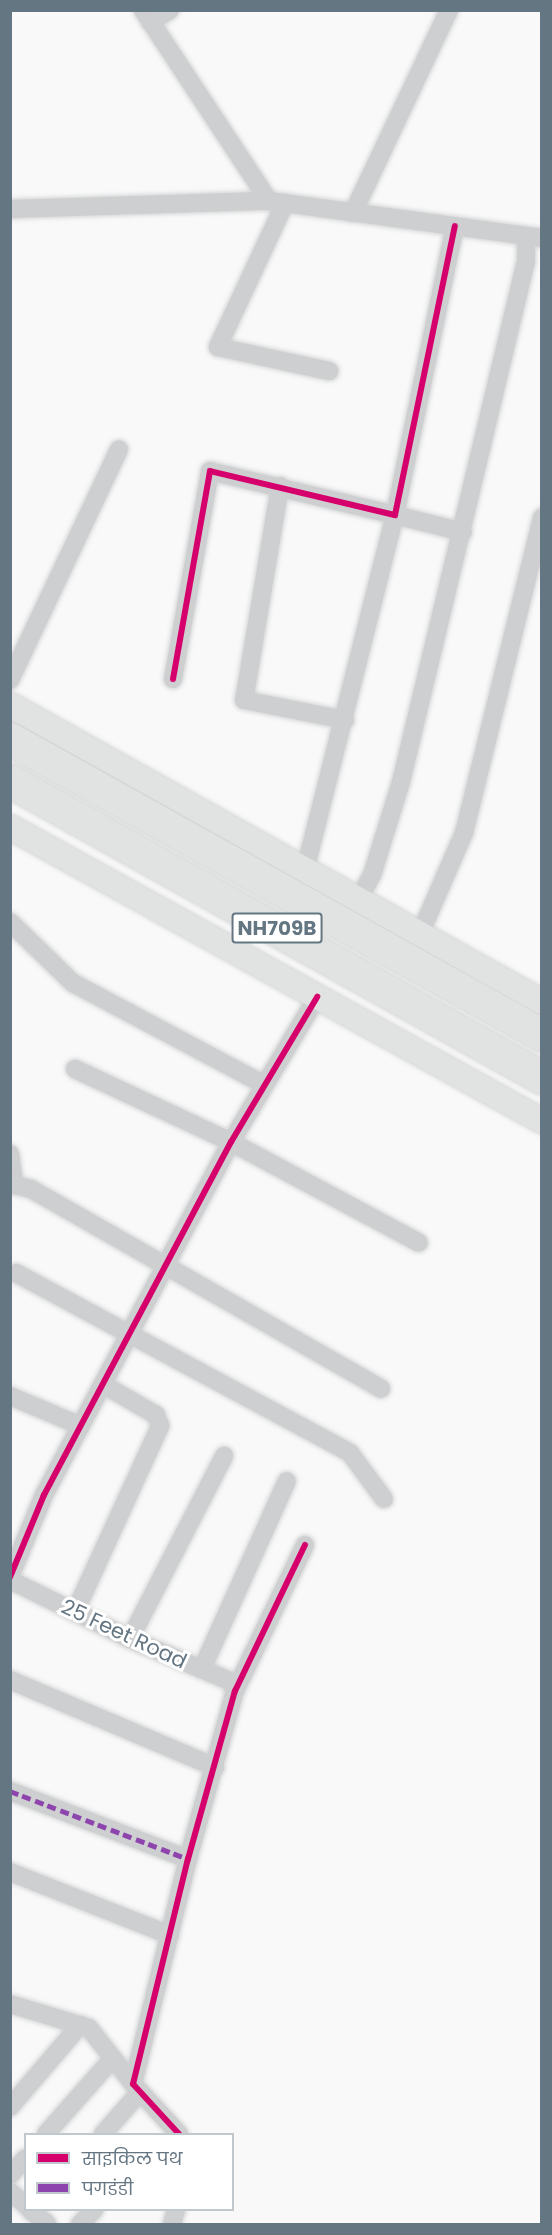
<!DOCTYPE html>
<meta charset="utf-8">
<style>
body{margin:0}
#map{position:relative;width:552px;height:2235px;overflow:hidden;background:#f9f9f9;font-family:Poppins,"Noto Sans Devanagari",sans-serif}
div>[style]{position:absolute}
.roads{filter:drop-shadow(0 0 2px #d5d6d7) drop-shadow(0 0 2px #d5d6d7)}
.street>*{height:18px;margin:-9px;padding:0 9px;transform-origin:9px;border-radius:9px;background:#cecfd0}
.secondary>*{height:24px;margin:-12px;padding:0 12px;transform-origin:12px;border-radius:12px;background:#e1e2e2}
.highway>*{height:32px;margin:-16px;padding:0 16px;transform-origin:16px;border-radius:16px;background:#e1e2e2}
.quiet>*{height:4.5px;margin-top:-2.25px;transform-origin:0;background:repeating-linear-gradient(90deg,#8e44ad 0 9px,transparent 0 13.5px)}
.cycleway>*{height:6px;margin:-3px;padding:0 3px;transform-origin:3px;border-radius:3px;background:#d6006c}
span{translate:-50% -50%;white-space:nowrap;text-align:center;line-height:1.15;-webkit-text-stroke:6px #fff;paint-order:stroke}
.shield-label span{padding:2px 4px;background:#fff;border:2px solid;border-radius:4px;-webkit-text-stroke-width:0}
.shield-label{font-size:20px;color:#657683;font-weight:700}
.street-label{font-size:21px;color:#657683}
.frame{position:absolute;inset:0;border:12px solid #657683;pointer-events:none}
.legend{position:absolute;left:24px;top:2133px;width:210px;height:78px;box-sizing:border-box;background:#fff;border:2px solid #c1c8cd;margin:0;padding:8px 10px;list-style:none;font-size:18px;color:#657683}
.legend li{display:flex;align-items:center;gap:12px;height:30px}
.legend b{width:30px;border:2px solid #c1c8cd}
</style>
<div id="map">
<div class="roads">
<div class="street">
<div style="left:143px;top:10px;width:229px;rotate:56.6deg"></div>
<div style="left:150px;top:22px;width:23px;rotate:-31deg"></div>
<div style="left:285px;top:203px;width:159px;rotate:115deg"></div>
<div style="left:218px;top:347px;width:114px;rotate:12.2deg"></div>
<div style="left:10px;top:209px;width:259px;rotate:-1.8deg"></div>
<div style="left:269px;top:201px;width:275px;rotate:7.7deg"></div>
<div style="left:353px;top:213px;width:225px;rotate:-64.7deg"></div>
<div style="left:280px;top:486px;width:217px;rotate:99.5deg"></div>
<div style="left:244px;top:700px;width:103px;rotate:11.2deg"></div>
<div style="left:173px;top:679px;width:211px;rotate:-79.9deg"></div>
<div style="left:210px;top:471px;width:190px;rotate:13.4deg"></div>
<div style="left:395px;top:515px;width:295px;rotate:-78.3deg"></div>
<div style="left:10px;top:680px;width:255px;rotate:-64.7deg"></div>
<div style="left:305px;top:870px;width:366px;rotate:-75.8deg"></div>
<div style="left:395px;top:515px;width:70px;rotate:14deg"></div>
<div style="left:359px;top:899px;width:27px;rotate:-62deg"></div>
<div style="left:372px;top:875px;width:97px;rotate:-72.7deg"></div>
<div style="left:401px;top:782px;width:536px;rotate:-76.51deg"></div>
<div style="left:526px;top:261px;width:25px;rotate:-90deg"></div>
<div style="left:10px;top:922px;width:88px;rotate:44.1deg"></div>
<div style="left:73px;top:983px;width:217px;rotate:28deg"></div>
<div style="left:420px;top:934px;width:110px;rotate:-66.5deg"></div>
<div style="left:464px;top:833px;width:325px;rotate:-76.1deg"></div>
<div style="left:75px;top:1069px;width:172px;rotate:25.1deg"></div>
<div style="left:231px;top:1142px;width:213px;rotate:28.2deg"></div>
<div style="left:10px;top:1154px;width:30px;rotate:82deg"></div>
<div style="left:10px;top:1184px;width:22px;rotate:13deg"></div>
<div style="left:31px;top:1189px;width:403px;rotate:29.7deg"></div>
<div style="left:16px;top:1273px;width:379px;rotate:28.3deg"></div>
<div style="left:350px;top:1453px;width:57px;rotate:53.5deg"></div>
<div style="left:10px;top:1396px;width:77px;rotate:22.9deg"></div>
<div style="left:10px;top:1577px;width:89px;rotate:-67.5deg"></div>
<div style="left:44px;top:1495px;width:399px;rotate:-62.1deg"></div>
<div style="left:231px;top:1142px;width:169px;rotate:-59.3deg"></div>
<div style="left:10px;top:1580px;width:134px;rotate:26.2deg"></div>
<div style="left:130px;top:1639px;width:108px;rotate:22.8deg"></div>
<div style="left:230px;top:1681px;width:11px;rotate:63deg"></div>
<div style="left:75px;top:1612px;width:205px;rotate:-65.4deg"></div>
<div style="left:160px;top:1426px;width:12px;rotate:-110deg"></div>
<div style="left:156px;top:1415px;width:60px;rotate:-150deg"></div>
<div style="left:130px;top:1639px;width:206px;rotate:-62.8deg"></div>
<div style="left:202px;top:1669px;width:206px;rotate:-65.7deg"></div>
<div style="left:10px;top:1680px;width:223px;rotate:23deg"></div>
<div style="left:10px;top:1791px;width:191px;rotate:20.9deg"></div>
<div style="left:10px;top:1872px;width:172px;rotate:21.5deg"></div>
<div style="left:10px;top:2004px;width:83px;rotate:16.9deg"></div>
<div style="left:89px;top:2028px;width:71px;rotate:51.8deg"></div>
<div style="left:10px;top:2107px;width:108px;rotate:-49.5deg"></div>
<div style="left:46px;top:2134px;width:101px;rotate:-48.6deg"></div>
<div style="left:103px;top:2134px;width:56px;rotate:-48.6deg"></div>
<div style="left:179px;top:2134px;width:68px;rotate:-132.6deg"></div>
<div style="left:133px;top:2084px;width:232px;rotate:-76.3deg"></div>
<div style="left:188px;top:1859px;width:174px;rotate:-74.4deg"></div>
<div style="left:235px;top:1691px;width:162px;rotate:-64.4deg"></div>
<div style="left:10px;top:2175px;width:23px;rotate:-47deg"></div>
<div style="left:10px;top:2192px;width:21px;rotate:39deg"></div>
<div style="left:30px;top:2210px;width:22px;rotate:39deg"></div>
<div style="left:80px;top:2224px;width:20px;rotate:-45deg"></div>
<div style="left:172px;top:2224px;width:15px;rotate:-74deg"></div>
</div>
<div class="secondary">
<div style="left:10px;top:705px;width:609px;rotate:29.17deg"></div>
<div style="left:10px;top:827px;width:608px;rotate:28.93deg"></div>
</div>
<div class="highway">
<div style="left:10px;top:739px;width:609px;rotate:29.09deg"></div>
<div style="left:10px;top:781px;width:609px;rotate:29.17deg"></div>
</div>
</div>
<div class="quiet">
<div style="left:10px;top:1791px;width:191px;rotate:20.9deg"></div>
</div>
<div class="cycleway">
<div style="left:173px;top:679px;width:211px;rotate:-79.9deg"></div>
<div style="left:210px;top:471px;width:190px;rotate:13.4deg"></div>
<div style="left:395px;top:515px;width:295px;rotate:-78.3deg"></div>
<div style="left:10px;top:1577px;width:89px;rotate:-67.5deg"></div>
<div style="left:44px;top:1495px;width:399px;rotate:-62.1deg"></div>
<div style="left:231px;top:1142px;width:169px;rotate:-59.3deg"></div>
<div style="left:179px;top:2134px;width:68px;rotate:-132.6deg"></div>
<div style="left:133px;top:2084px;width:232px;rotate:-76.3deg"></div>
<div style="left:188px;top:1859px;width:174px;rotate:-74.4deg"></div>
<div style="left:235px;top:1691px;width:162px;rotate:-64.4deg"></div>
</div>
<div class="shield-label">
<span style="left:277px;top:928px">NH709B</span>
</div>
<div class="street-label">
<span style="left:124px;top:1634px;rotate:25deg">25 Feet Road</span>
</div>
<div class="frame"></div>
<ul class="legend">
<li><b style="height:8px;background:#d6006c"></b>साइकिल पथ</li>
<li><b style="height:8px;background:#8e44ad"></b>पगडंडी</li>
</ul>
</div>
